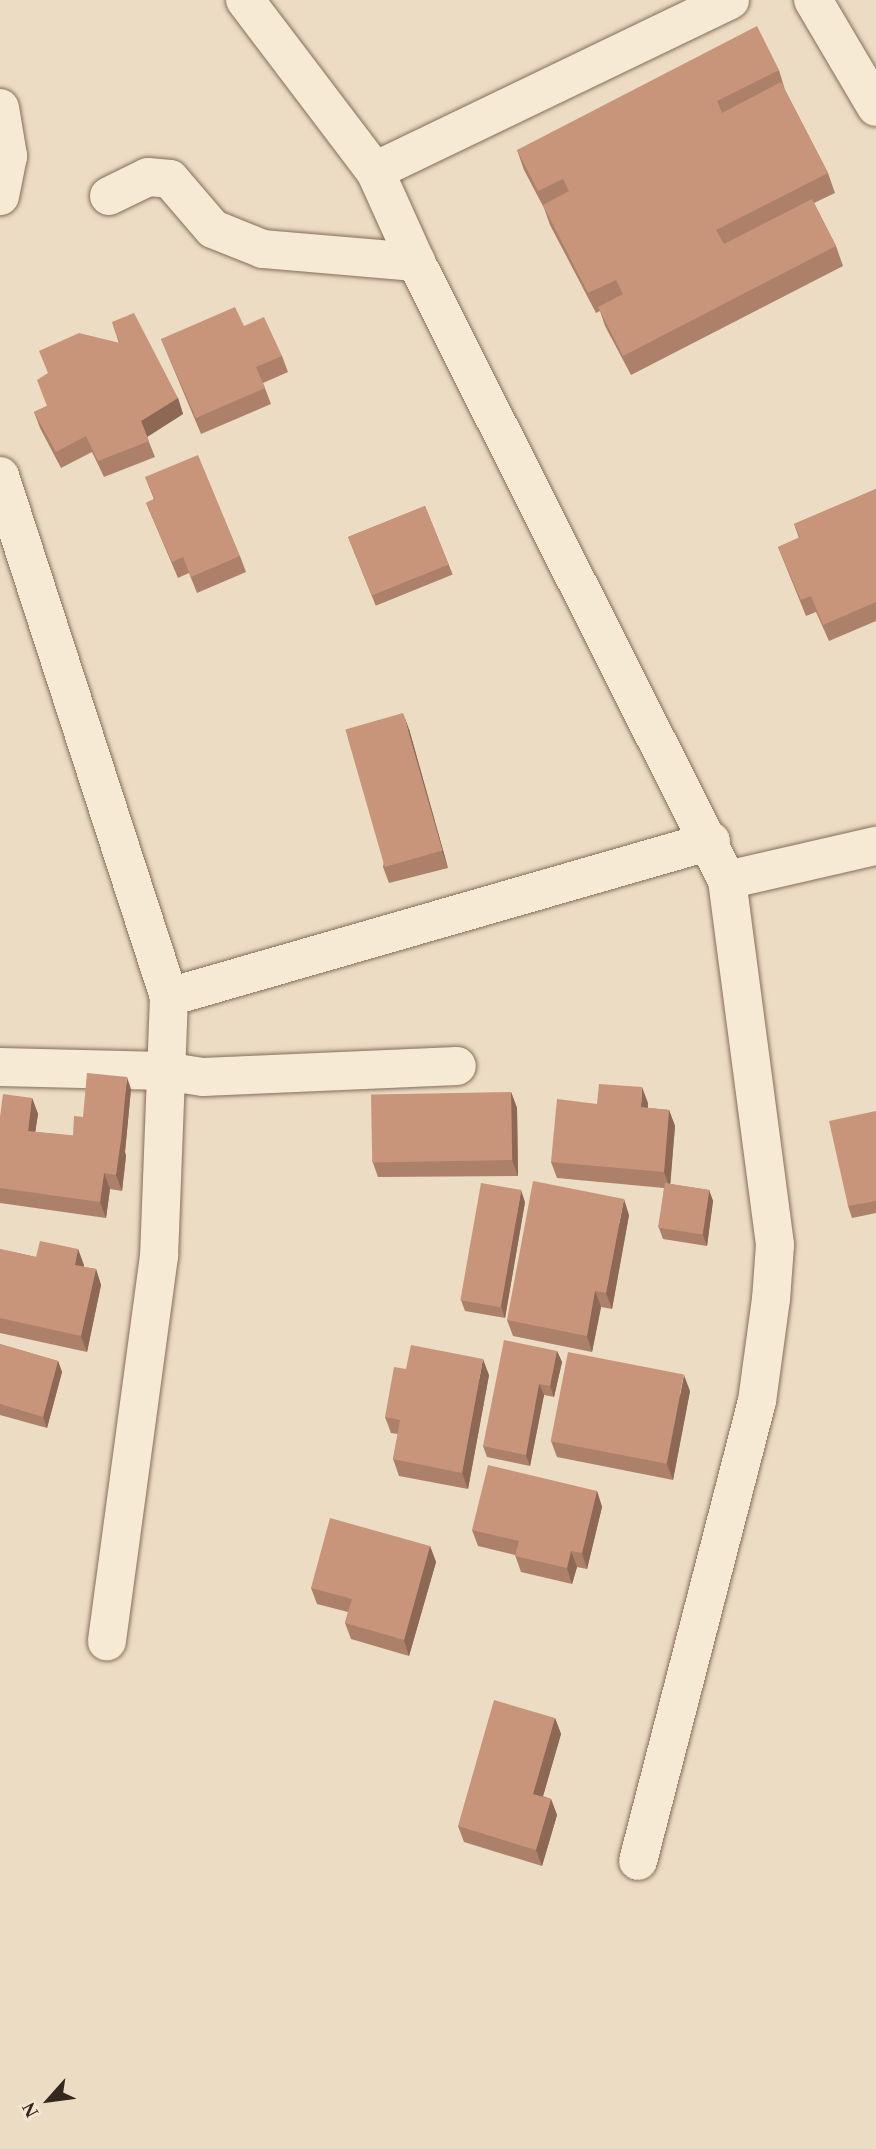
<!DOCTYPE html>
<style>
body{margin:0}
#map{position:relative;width:876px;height:2149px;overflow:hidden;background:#ecdcc3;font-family:"Times New Roman",serif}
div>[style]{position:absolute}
.roads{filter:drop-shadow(0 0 2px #856e5a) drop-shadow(0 0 2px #856e5a)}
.minor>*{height:38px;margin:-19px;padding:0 19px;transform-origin:19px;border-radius:19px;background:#f7ead5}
.wall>*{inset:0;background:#ac8069;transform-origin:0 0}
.shaded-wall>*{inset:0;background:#8c6855}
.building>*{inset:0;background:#c8957a;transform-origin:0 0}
span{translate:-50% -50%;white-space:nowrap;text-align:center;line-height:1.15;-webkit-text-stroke:5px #f3e7d2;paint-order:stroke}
.north{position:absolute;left:14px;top:2065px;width:70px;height:70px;-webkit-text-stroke:5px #f3e7d2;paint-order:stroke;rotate:242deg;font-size:19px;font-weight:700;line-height:28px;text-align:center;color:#35271e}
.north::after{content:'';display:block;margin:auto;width:24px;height:32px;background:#35271e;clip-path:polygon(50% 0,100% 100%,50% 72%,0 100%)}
</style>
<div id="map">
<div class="roads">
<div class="minor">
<div style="left:245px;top:0;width:215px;rotate:52.8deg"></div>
<div style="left:375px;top:171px;width:100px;rotate:65.7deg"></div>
<div style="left:416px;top:262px;width:692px;rotate:63.29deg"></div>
<div style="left:727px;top:880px;width:368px;rotate:82.5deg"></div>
<div style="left:775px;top:1245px;width:54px;rotate:94.2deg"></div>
<div style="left:771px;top:1299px;width:103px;rotate:97.8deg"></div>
<div style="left:757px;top:1401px;width:475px;rotate:104.5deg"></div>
<div style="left:813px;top:0;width:124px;rotate:59.5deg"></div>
<div style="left:0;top:108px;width:49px;rotate:80.5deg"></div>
<div style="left:8px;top:156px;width:41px;rotate:101.3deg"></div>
<div style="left:375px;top:171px;width:394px;rotate:-25.7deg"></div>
<div style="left:109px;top:196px;width:43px;rotate:-26deg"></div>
<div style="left:148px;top:177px;width:22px;rotate:5deg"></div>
<div style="left:170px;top:179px;width:66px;rotate:49.3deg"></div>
<div style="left:213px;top:229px;width:54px;rotate:21.8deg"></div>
<div style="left:263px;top:249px;width:154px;rotate:4.9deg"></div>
<div style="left:0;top:476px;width:548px;rotate:72.03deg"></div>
<div style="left:169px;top:997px;width:259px;rotate:92.2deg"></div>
<div style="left:159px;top:1256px;width:389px;rotate:97.7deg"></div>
<div style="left:727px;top:880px;width:153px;rotate:-12.9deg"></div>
<div style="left:169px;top:997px;width:564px;rotate:-16.06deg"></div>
<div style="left:0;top:1067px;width:164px;rotate:1.4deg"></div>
<div style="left:164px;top:1071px;width:39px;rotate:9deg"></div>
<div style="left:203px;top:1077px;width:254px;rotate:-2.5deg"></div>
</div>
</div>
<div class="wall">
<div style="clip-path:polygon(779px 70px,785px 90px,828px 173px,835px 193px,814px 203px,836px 246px,843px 266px,631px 375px,605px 326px,600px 311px,596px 313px,550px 225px,544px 208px,524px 170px,517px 150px)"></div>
<div style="clip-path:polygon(112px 322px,178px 398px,183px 414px,147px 437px,155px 457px,104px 477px,92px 452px,61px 468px,40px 428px,34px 412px,47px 406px,119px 343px)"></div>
<div style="clip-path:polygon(244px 326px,282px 356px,288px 372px,263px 383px,271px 404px,201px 434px,161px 339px)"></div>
<div style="clip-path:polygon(145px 477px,240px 556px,246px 572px,197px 593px,189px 573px,178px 578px,146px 503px,154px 499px)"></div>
<div style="clip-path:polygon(876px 489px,876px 621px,829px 641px,816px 612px,806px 616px,778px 547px,799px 538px,794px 524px)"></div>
<div style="left:425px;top:506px;width:74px;height:83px;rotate:68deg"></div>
<div style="clip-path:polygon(409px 729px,448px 868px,389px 883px,383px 867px)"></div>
<div style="clip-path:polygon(131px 1089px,125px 1152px,126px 1156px,122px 1191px,110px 1189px,106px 1218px,0 1203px,0 1117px,32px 1098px,38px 1114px,35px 1132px,73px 1136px,83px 1117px)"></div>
<div style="clip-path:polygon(511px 1092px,517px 1108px,518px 1176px,378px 1177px,372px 1160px)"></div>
<div style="clip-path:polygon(648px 1103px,648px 1108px,669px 1110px,675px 1126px,670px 1184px,709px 1190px,713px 1201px,707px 1246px,663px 1239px,659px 1228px,664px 1188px,557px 1178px,551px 1162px,597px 1104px)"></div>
<div style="clip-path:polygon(876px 1111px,876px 1213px,852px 1218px,848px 1206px)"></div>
<div style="clip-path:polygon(525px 1202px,505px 1318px,465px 1311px,461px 1300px)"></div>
<div style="clip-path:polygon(629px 1215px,612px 1309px,601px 1307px,592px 1352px,513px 1336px,507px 1320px)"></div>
<div style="clip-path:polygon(0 1249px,36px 1257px,78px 1249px,84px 1267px,96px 1269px,101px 1285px,87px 1352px,0 1333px)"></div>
<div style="clip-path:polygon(0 1344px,58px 1361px,62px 1372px,47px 1428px,0 1415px)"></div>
<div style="clip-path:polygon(557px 1351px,562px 1362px,554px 1397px,544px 1395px,530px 1466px,487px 1457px,483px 1446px)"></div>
<div style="clip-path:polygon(489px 1375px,468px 1489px,399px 1476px,393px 1459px,398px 1434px,391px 1433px,385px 1417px)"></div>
<div style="clip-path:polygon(690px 1391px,673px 1480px,557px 1457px,551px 1441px)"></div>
<div style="clip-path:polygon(597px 1491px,602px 1507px,587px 1569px,577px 1567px,572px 1584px,521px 1572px,515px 1555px,478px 1546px,472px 1530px)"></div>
<div style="clip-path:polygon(430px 1546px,436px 1562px,409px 1656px,351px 1639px,345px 1623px,348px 1612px,317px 1604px,311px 1588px)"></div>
<div style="clip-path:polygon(555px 1718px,561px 1734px,543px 1796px,551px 1799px,557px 1815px,542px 1866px,464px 1842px,458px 1826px)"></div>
</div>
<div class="shaded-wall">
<div style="clip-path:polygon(178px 398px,183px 414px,147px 437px,141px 421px)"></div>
<div style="clip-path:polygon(403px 713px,409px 729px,448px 868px,442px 851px)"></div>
<div style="clip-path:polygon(127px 1077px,131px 1089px,125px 1152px,126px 1156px,122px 1191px,116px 1175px)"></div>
<div style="clip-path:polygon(642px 1087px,648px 1103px,647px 1123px,641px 1107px)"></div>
<div style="clip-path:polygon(511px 1092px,517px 1108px,518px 1176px,512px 1160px)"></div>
<div style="clip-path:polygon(32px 1098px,38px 1114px,33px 1147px,28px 1131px)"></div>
<div style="clip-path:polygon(669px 1110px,675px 1126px,670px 1188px,664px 1172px)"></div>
<div style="clip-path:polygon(104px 1173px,110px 1189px,106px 1218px,100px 1202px)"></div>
<div style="clip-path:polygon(521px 1190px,525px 1202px,505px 1318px,501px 1306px)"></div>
<div style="clip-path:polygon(709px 1190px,713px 1201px,707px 1246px,703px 1235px)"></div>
<div style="clip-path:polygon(624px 1199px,629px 1215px,612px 1309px,606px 1293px)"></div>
<div style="clip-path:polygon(78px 1249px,84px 1265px,81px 1281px,75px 1265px)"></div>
<div style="clip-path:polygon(96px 1269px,101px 1285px,87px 1352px,81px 1336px)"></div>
<div style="clip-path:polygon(595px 1291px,601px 1307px,592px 1352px,587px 1336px)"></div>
<div style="clip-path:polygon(557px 1351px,562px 1362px,554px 1397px,550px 1386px)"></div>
<div style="clip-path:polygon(483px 1359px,489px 1375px,468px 1489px,462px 1473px)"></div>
<div style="clip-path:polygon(58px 1361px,62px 1372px,47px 1428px,43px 1417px)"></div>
<div style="clip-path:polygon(684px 1375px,690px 1391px,673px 1480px,667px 1464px)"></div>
<div style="clip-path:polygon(539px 1384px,544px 1395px,530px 1466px,526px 1455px)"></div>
<div style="clip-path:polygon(597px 1491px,602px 1507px,587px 1569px,582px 1553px)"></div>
<div style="clip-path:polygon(430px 1546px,436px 1562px,409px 1656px,404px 1640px)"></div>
<div style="clip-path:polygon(571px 1551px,577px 1567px,572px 1584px,567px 1568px)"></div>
<div style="clip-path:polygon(555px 1718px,561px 1734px,539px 1810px,533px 1794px)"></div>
<div style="clip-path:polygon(551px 1799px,557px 1815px,542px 1866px,536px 1850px)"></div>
</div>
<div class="building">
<div style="clip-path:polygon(757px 26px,779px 70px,717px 101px,722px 113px,781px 82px,828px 173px,716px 230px,724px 244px,812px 199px,836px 246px,623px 356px,598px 307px,623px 294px,616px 280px,588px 293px,543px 205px,569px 191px,563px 179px,538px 191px,517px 150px)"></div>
<div style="clip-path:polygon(235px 307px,244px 326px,264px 317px,282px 356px,256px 367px,265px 388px,196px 418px,161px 339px)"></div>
<div style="clip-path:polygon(134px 313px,178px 398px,141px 421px,149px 441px,98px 461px,86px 436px,56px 452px,34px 412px,47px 406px,37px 380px,48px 373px,39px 351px,79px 333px,120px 343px,112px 322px)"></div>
<div style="clip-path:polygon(198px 455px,240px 556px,191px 577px,183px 557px,172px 562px,146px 503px,155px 499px,145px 477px)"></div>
<div style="clip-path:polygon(876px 489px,876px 602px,823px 625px,811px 596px,801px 600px,778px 547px,800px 537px,794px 524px)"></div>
<div style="left:425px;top:506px;width:63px;height:83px;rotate:68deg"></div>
<div style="left:403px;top:713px;width:143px;height:60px;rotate:74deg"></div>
<div style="clip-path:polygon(87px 1073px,127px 1077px,121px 1141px,73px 1136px,74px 1116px,83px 1117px)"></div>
<div style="clip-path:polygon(599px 1084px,642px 1087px,641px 1107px,669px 1110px,664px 1172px,551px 1162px,557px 1099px,597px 1104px)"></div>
<div style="left:511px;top:1092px;width:68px;height:140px;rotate:89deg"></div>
<div style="clip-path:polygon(3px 1094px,32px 1098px,28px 1131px,121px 1140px,116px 1175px,104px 1173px,100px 1202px,0 1188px,0 1117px)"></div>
<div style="clip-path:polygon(876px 1111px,876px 1201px,848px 1206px,829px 1121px)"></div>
<div style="clip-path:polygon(533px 1181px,624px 1199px,606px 1293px,595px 1291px,587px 1336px,507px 1320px)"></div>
<div style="left:481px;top:1183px;width:41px;height:119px;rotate:10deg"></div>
<div style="left:665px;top:1183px;width:45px;height:45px;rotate:9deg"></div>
<div style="clip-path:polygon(40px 1241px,78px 1249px,75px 1265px,96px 1269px,81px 1336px,0 1318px,0 1249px,36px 1257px)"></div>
<div style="clip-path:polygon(504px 1340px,557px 1351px,550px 1386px,539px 1384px,526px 1455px,483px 1446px)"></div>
<div style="clip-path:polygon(0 1344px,58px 1361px,43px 1417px,0 1404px)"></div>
<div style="clip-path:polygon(411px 1345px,483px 1359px,462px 1473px,393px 1459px,400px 1420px,385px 1417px,394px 1367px,406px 1369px)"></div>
<div style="left:568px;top:1352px;width:118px;height:91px;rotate:11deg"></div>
<div style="clip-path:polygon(488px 1465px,597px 1491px,582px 1553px,571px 1551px,567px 1568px,515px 1556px,519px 1541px,472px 1530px)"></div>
<div style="clip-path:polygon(330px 1518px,430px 1546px,404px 1640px,345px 1623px,352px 1599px,311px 1588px)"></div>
<div style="clip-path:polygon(494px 1700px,555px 1718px,533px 1794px,551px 1799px,536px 1850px,458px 1826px)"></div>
</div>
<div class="north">N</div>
</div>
